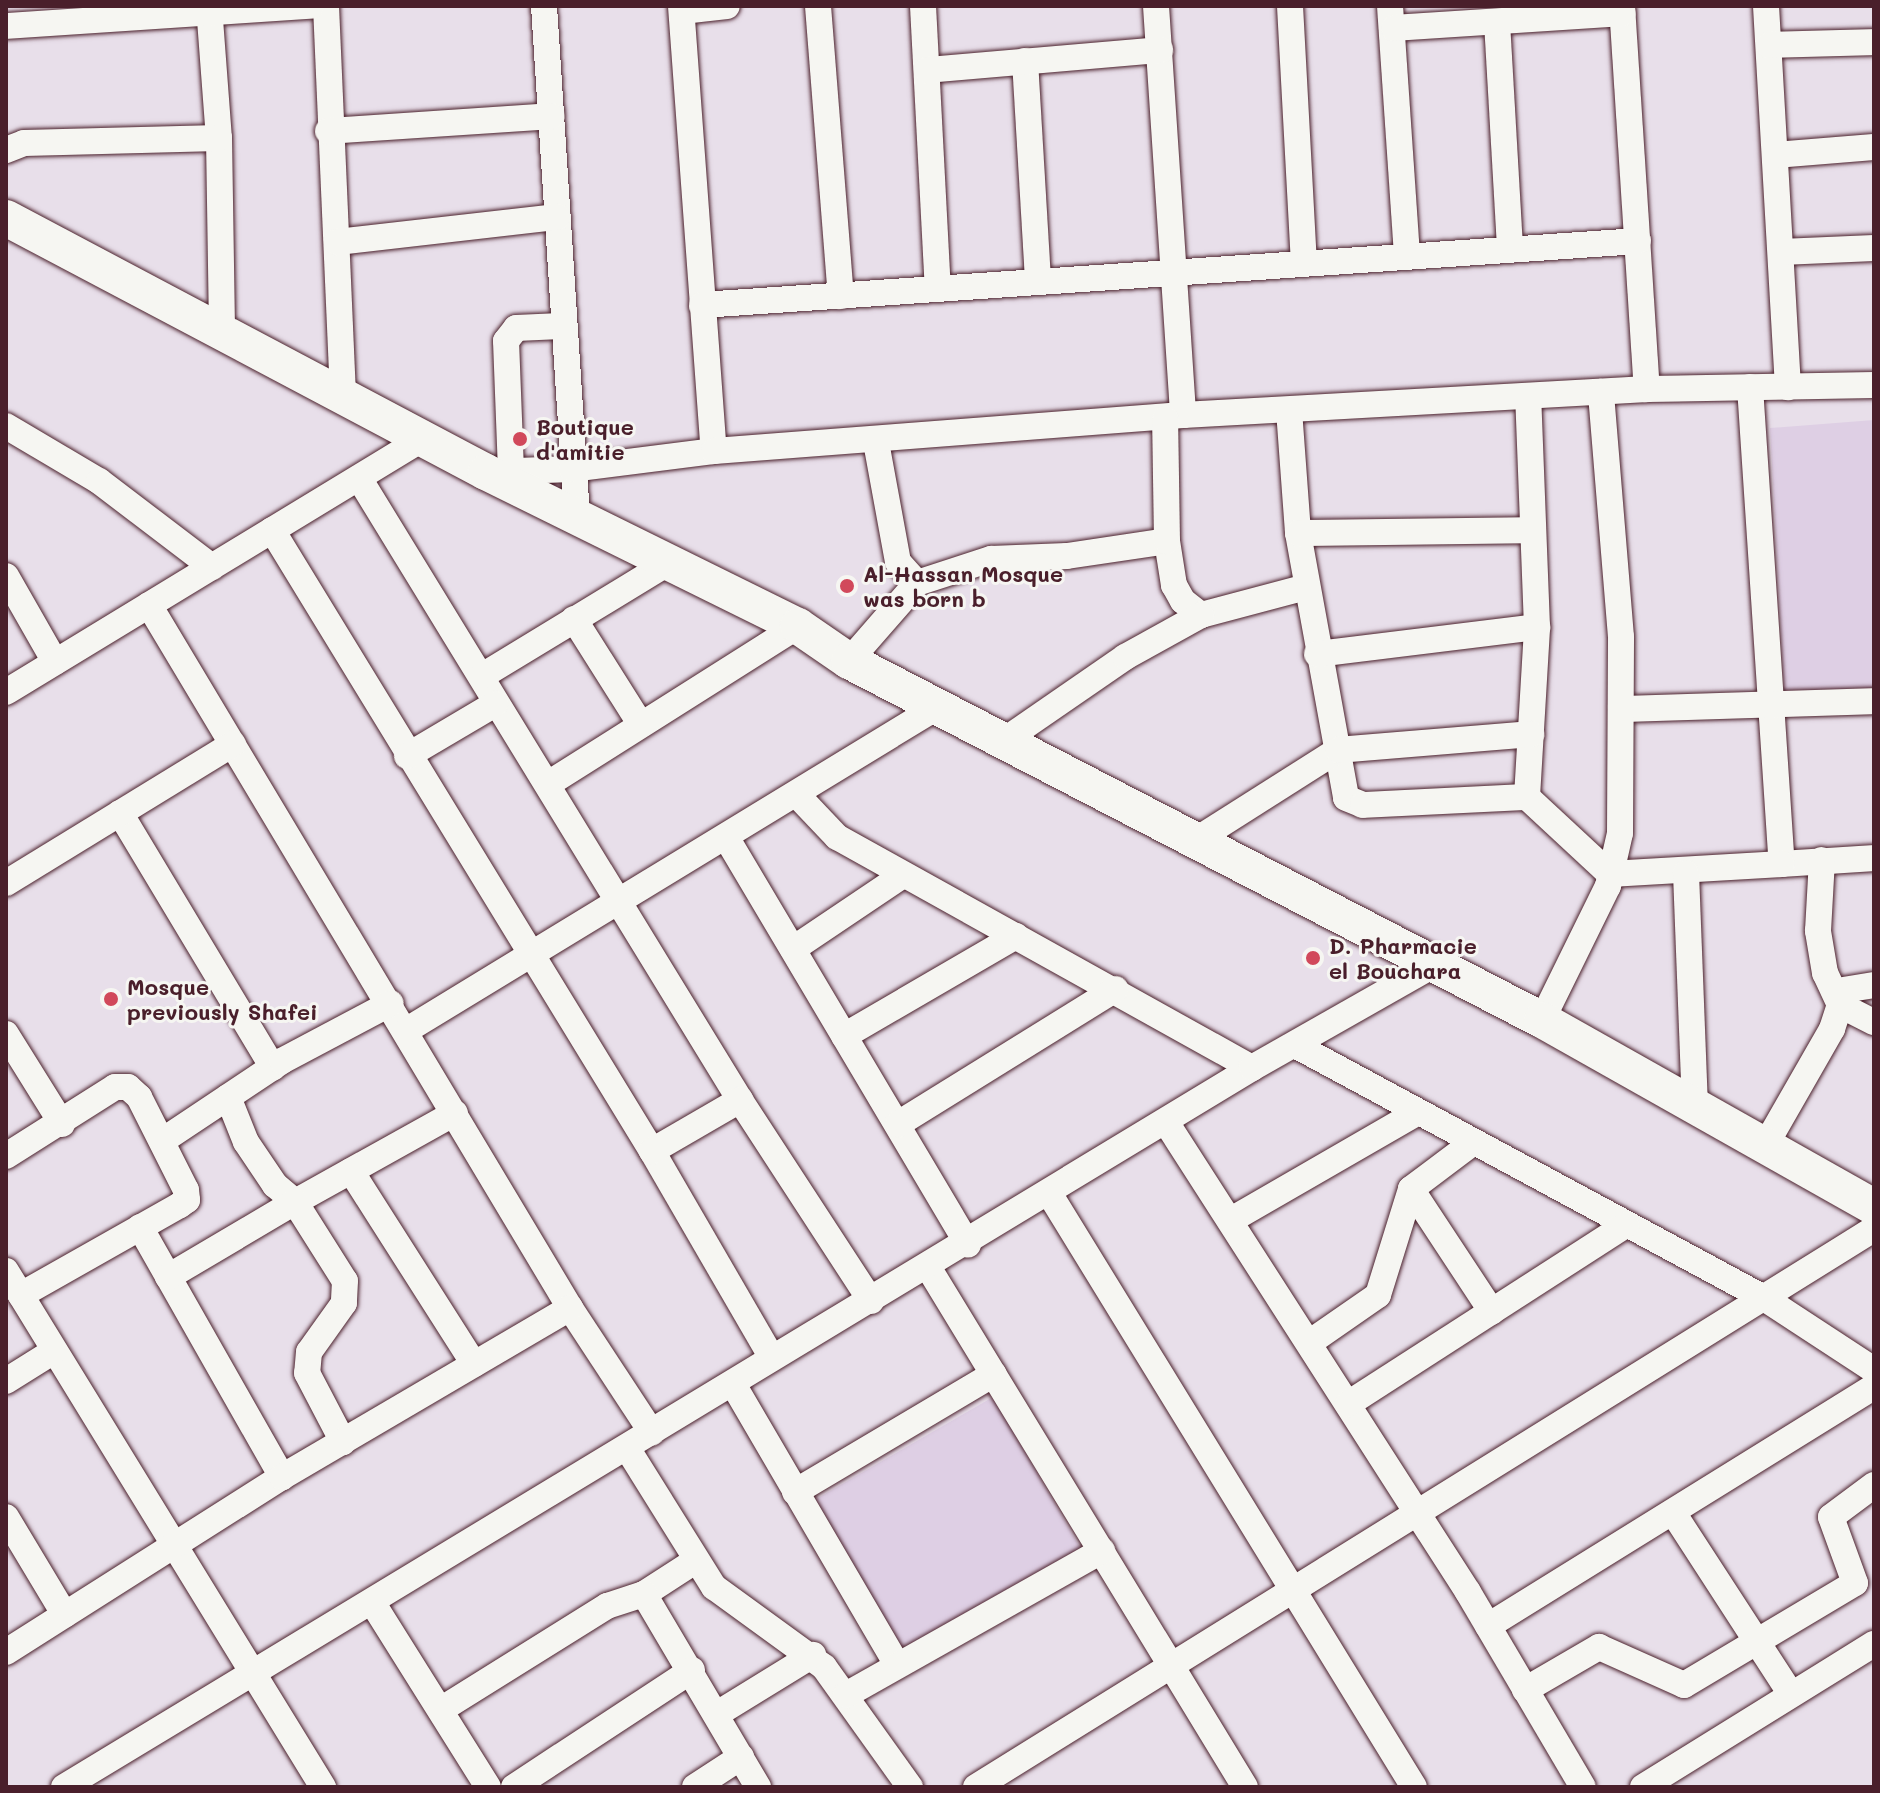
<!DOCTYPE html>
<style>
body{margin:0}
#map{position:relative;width:1880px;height:1793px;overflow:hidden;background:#e8dfea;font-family:Mali,sans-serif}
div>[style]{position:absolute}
.built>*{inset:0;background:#decfe4;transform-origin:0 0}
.roads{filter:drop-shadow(0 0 2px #4a1f2b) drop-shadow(0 0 2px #4a1f2b)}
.street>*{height:26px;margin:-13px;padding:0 13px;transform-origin:13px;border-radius:13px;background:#f6f6f2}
.secondary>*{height:36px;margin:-18px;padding:0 18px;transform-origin:18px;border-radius:18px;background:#f6f6f2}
.dots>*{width:22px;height:22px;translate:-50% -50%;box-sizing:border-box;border:4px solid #f6f6f2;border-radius:50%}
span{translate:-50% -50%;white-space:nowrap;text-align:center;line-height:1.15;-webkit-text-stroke:6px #f6f6f2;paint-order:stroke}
.poi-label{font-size:22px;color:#4a1f2b;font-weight:700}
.left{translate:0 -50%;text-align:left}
.frame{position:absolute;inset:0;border:8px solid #4a1f2b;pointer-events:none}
</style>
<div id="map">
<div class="built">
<div style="clip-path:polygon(1874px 420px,1874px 696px,1785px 702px,1770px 428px)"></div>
<div style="left:993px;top:1397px;width:183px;height:214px;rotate:60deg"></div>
</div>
<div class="roads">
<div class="street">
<div style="left:209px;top:6px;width:132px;rotate:85.7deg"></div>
<div style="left:219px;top:138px;width:193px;rotate:89.1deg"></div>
<div style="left:326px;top:6px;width:386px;rotate:87.5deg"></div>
<div style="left:544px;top:6px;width:511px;rotate:86.3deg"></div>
<div style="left:681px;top:6px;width:446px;rotate:85.8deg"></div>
<div style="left:818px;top:6px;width:291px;rotate:85.5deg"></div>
<div style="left:923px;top:6px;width:283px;rotate:87deg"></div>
<div style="left:1156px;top:6px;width:410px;rotate:86.2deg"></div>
<div style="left:1290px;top:6px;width:258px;rotate:86.9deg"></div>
<div style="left:1390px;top:6px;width:249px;rotate:86.1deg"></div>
<div style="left:1622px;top:6px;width:384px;rotate:86.3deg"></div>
<div style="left:1766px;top:6px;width:382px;rotate:86.7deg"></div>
<div style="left:682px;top:11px;width:45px;rotate:-6.3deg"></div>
<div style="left:1497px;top:22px;width:228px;rotate:86.7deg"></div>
<div style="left:6px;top:26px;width:306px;rotate:-3.8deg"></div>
<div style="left:1394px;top:28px;width:229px;rotate:-3.7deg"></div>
<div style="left:1769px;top:45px;width:105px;rotate:-1.6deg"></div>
<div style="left:1025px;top:61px;width:221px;rotate:86.6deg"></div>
<div style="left:927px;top:70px;width:234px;rotate:-4.9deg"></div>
<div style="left:328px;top:131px;width:224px;rotate:-3.8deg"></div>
<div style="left:6px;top:150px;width:19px;rotate:-21deg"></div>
<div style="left:24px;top:143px;width:195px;rotate:-1.5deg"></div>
<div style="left:1775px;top:155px;width:99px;rotate:-4.6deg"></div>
<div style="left:337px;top:242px;width:222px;rotate:-6.5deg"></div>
<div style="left:1781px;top:252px;width:93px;rotate:-2.5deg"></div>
<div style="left:702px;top:305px;width:938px;rotate:-3.91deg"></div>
<div style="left:1750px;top:387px;width:478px;rotate:86.2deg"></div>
<div style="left:1782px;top:864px;width:92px;rotate:-3.7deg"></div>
<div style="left:1289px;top:410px;width:123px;rotate:85.8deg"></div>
<div style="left:1298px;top:533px;width:269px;rotate:79.7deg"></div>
<div style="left:1346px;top:798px;width:18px;rotate:22deg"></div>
<div style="left:1363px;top:805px;width:164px;rotate:-2.8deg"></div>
<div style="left:1527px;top:797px;width:113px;rotate:42.9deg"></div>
<div style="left:1610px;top:874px;width:172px;rotate:-3.3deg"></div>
<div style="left:6px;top:426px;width:108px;rotate:30.6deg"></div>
<div style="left:99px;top:481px;width:142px;rotate:37.3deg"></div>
<div style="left:876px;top:442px;width:122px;rotate:79.6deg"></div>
<div style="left:898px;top:562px;width:28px;rotate:48deg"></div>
<div style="left:511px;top:471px;width:130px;rotate:-92.2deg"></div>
<div style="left:506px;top:341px;width:16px;rotate:-52deg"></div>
<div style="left:516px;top:328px;width:45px;rotate:-2.5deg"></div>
<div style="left:489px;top:472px;width:83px;rotate:-2.1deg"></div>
<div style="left:572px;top:469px;width:143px;rotate:-7.2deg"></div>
<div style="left:714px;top:451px;width:470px;rotate:-4.4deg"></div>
<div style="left:1183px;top:415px;width:465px;rotate:-3.2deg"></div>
<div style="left:1647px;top:389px;width:227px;rotate:-1deg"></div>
<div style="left:359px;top:478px;width:729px;rotate:58.51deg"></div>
<div style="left:740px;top:1100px;width:240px;rotate:56.9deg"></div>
<div style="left:272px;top:530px;width:728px;rotate:58.54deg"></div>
<div style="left:652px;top:1151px;width:239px;rotate:59.9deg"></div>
<div style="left:1298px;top:533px;width:235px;rotate:-0.7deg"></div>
<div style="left:1167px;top:541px;width:45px;rotate:81deg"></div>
<div style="left:1174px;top:585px;width:18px;rotate:61deg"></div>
<div style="left:1183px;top:601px;width:23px;rotate:38deg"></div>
<div style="left:1201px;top:615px;width:109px;rotate:-14.9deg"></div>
<div style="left:6px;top:576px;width:99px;rotate:60.3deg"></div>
<div style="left:149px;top:605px;width:819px;rotate:59.08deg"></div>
<div style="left:570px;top:1308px;width:149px;rotate:56.7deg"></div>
<div style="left:574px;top:619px;width:125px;rotate:57.7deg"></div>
<div style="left:1317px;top:654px;width:222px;rotate:-7deg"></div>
<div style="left:849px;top:661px;width:103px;rotate:-48.9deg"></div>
<div style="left:917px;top:583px;width:78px;rotate:-18deg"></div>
<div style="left:991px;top:559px;width:76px;rotate:-2.3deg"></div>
<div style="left:1067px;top:556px;width:101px;rotate:-8.5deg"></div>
<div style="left:1167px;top:541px;width:122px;rotate:-90.9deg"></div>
<div style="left:482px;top:676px;width:221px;rotate:-31.3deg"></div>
<div style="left:6px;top:692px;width:491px;rotate:-31.3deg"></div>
<div style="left:1621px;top:709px;width:253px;rotate:-1.8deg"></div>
<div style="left:1002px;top:742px;width:150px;rotate:-34.6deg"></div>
<div style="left:1125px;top:657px;width:87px;rotate:-28.9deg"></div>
<div style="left:407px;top:756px;width:102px;rotate:-30.6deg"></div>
<div style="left:548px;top:784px;width:296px;rotate:-32.3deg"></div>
<div style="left:797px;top:795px;width:58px;rotate:46.4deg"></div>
<div style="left:837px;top:837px;width:475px;rotate:29.1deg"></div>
<div style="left:1527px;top:797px;width:170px;rotate:-86.6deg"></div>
<div style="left:1537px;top:627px;width:231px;rotate:-92.2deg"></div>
<div style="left:120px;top:813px;width:297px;rotate:59deg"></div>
<div style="left:726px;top:837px;width:474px;rotate:59.3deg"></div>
<div style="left:1193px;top:842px;width:172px;rotate:-32.4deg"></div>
<div style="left:1338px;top:750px;width:194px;rotate:-4.7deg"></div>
<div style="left:1686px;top:873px;width:233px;rotate:87.8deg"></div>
<div style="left:6px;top:883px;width:266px;rotate:-31.5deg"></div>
<div style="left:793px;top:949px;width:133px;rotate:-33.9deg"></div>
<div style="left:1837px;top:991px;width:37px;rotate:-9deg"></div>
<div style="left:1840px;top:1005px;width:38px;rotate:27deg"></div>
<div style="left:1542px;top:1020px;width:149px;rotate:-63.8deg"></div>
<div style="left:1608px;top:886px;width:54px;rotate:-77.2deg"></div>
<div style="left:1620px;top:833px;width:196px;rotate:-89.7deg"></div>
<div style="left:1621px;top:637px;width:246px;rotate:-94.7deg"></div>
<div style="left:407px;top:1030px;width:621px;rotate:-31.36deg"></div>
<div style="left:6px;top:1034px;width:106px;rotate:58.1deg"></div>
<div style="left:844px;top:1036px;width:199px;rotate:-30.2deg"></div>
<div style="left:1295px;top:1045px;width:533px;rotate:28.34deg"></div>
<div style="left:1764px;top:1298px;width:131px;rotate:33.2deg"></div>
<div style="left:228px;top:1097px;width:48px;rotate:68.2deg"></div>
<div style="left:246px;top:1142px;width:52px;rotate:56deg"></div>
<div style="left:275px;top:1185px;width:26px;rotate:40deg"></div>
<div style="left:295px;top:1202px;width:183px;rotate:-29.1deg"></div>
<div style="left:1166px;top:1122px;width:559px;rotate:57.28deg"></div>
<div style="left:1468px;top:1592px;width:226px;rotate:59.5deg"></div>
<div style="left:898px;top:1124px;width:256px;rotate:-31.8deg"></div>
<div style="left:162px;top:1141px;width:144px;rotate:-33.7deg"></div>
<div style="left:282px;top:1061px;width:123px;rotate:-28deg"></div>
<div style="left:1765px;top:1146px;width:135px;rotate:-60.2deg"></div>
<div style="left:1832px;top:1029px;width:25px;rotate:-72deg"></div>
<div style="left:1840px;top:1005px;width:35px;rotate:-115deg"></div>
<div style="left:1825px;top:973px;width:43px;rotate:-99.5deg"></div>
<div style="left:1818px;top:931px;width:71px;rotate:-86.8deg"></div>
<div style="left:652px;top:1151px;width:102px;rotate:-30.1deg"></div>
<div style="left:6px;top:1156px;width:129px;rotate:-32.3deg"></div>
<div style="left:115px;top:1087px;width:13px"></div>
<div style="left:128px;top:1087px;width:15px;rotate:42deg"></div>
<div style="left:139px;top:1097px;width:104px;rotate:63.2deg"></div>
<div style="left:186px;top:1190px;width:10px;rotate:84deg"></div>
<div style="left:187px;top:1200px;width:9px;rotate:144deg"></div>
<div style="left:180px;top:1205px;width:183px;rotate:150.5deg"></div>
<div style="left:351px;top:1171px;width:229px;rotate:57.5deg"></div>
<div style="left:1411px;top:1189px;width:147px;rotate:56.6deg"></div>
<div style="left:1049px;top:1193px;width:697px;rotate:58.43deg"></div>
<div style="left:1231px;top:1220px;width:214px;rotate:-30deg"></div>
<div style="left:140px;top:1227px;width:288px;rotate:60.4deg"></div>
<div style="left:928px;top:1267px;width:609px;rotate:58.63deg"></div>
<div style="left:6px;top:1271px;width:606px;rotate:58.44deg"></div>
<div style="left:168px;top:1277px;width:147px;rotate:-30.6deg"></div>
<div style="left:295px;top:1202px;width:93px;rotate:57.7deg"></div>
<div style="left:345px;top:1281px;width:22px;rotate:93deg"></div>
<div style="left:344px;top:1303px;width:60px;rotate:125.5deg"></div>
<div style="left:309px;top:1352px;width:21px;rotate:95deg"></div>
<div style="left:307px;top:1373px;width:78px;rotate:62.4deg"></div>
<div style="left:1309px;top:1343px;width:84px;rotate:-34.8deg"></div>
<div style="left:1378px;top:1295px;width:111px;rotate:-72.7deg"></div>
<div style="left:1411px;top:1189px;width:76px;rotate:-37deg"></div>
<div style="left:6px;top:1381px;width:57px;rotate:-32deg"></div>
<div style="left:733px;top:1384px;width:325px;rotate:59.7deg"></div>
<div style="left:1348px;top:1404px;width:331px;rotate:-32.8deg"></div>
<div style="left:627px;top:1448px;width:164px;rotate:58deg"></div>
<div style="left:714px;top:1587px;width:136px;rotate:36deg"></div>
<div style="left:824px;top:1667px;width:148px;rotate:54.4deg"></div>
<div style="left:795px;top:1492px;width:231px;rotate:-30.7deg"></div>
<div style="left:1674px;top:1514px;width:215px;rotate:57deg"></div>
<div style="left:6px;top:1517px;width:114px;rotate:59deg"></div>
<div style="left:644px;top:1594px;width:61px;rotate:-32.9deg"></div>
<div style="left:372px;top:1602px;width:218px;rotate:57.9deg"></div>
<div style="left:1488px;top:1626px;width:454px;rotate:-31.8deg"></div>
<div style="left:6px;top:1652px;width:327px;rotate:-32.4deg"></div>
<div style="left:282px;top:1477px;width:334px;rotate:-30.4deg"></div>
<div style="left:1525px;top:1690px;width:86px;rotate:-30.2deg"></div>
<div style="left:1599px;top:1647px;width:93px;rotate:24.1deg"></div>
<div style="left:1684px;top:1685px;width:199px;rotate:-30.8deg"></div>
<div style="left:1855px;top:1583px;width:70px;rotate:-110deg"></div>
<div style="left:1831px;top:1517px;width:54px;rotate:-36.7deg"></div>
<div style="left:846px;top:1695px;width:294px;rotate:-29.4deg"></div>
<div style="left:442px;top:1709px;width:195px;rotate:-32deg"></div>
<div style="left:607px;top:1606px;width:39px;rotate:-18deg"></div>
<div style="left:644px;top:1594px;width:224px;rotate:59.4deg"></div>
<div style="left:717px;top:1714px;width:113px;rotate:-31.6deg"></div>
<div style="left:64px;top:1787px;width:1389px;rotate:-31.18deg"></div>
<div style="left:1252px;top:1068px;width:210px;rotate:-29.6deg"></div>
<div style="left:514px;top:1787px;width:213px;rotate:-33.3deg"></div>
<div style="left:695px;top:1787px;width:55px;rotate:-33.1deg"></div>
<div style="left:976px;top:1787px;width:1057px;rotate:-31.86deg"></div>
<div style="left:1643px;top:1787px;width:272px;rotate:-31.8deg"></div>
</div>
<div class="secondary">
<div style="left:6px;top:218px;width:543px;rotate:27.89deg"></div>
<div style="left:486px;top:472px;width:348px;rotate:26.3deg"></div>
<div style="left:798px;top:626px;width:62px;rotate:34.5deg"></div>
<div style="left:849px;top:661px;width:780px;rotate:27.39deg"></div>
<div style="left:1542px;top:1020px;width:381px;rotate:29.4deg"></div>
</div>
</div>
<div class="dots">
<div style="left:520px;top:439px;background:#d1495b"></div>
<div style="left:847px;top:586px;background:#d1495b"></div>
<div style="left:1313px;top:958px;background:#d1495b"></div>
<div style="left:111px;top:999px;background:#d1495b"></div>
</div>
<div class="poi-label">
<span class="left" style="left:536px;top:439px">Boutique<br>d'amitie</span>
<span class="left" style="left:863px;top:586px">Al-Hassan Mosque<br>was born b</span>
<span class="left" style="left:1329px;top:958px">D. Pharmacie<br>el Bouchara</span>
<span class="left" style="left:127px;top:999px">Mosque<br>previously Shafei</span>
</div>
<div class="frame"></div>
</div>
